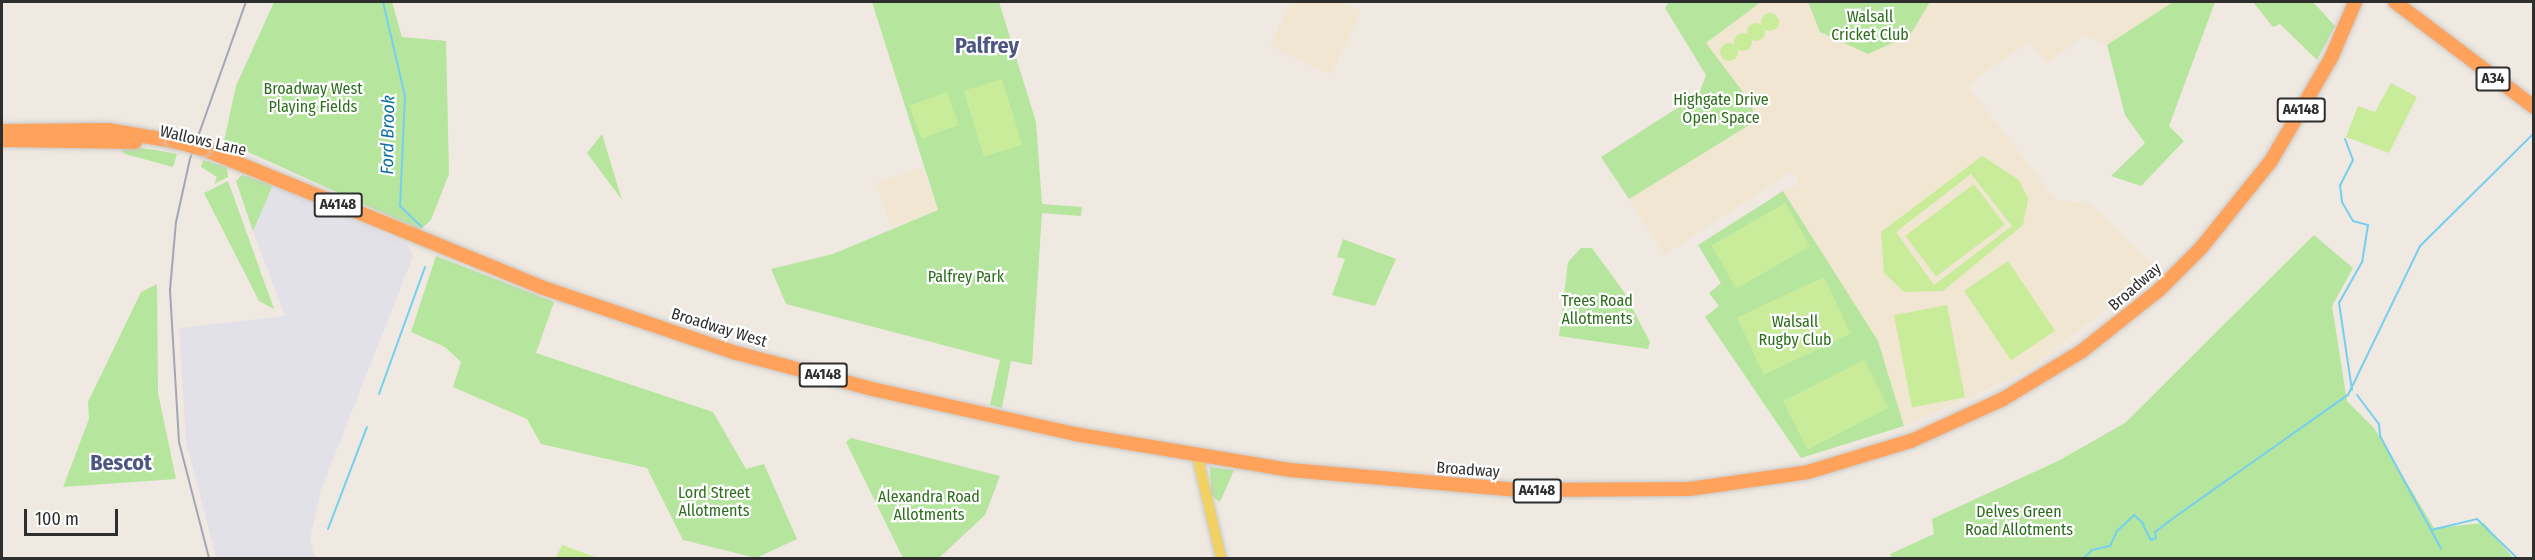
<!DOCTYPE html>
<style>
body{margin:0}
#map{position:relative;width:2535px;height:560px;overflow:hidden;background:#efe9e1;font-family:"Fira Sans Condensed",sans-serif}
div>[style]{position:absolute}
.industrial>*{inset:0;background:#e3e1e8}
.education>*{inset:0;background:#f0e6d1;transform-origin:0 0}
.green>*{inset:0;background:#b6e59e}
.pitch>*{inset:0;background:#c9ec9a;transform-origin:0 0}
.round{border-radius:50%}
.stream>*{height:2px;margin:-1px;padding:0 1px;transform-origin:1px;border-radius:1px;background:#75cff0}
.roads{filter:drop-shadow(0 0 2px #c9c9c9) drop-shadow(0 0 2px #c9c9c9)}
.primary>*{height:10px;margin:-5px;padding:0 5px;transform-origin:5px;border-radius:5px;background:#f2d163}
.highway>*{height:14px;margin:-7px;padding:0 7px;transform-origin:7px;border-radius:7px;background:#ffa35c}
.rail>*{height:2px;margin:-1px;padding:0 1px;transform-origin:1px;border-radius:1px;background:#a3a6b8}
.bridges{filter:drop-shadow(0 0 2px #c9c9c9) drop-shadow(0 0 2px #c9c9c9)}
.highway-bridge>*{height:14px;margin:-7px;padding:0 7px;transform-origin:7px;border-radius:7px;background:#ffa35c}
span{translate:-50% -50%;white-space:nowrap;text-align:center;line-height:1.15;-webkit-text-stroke:4.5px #fff;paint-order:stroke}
.shield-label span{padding:2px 4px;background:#fff;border:2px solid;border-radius:4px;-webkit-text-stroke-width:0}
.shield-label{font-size:15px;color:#2e2e2e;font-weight:700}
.park-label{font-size:16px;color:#2c6e1b}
.street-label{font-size:16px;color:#2e2e2e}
.water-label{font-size:18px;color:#0d6fa3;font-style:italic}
.district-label{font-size:22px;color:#4d5680;font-weight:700}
.frame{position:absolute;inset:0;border:3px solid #2e2e2e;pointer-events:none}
.scale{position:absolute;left:24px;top:509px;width:94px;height:27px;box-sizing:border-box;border:3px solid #2e2e2e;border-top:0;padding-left:8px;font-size:18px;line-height:21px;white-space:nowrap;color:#2e2e2e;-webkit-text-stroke:4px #fff;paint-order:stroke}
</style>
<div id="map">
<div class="industrial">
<div style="clip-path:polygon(273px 185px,407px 244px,413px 256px,321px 490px,310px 540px,315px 558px,216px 558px,186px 441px,179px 328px,285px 316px,253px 231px)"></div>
</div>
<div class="education">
<div style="clip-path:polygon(1291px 2px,1341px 2px,1361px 11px,1331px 75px,1270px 46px)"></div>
<div style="clip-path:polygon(1761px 2px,1808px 2px,1820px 32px,1868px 54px,1910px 35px,1930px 2px,2173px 2px,2107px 45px,2084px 35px,2047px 64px,2029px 41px,1967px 85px,2056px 200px,2090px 203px,2157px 269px,2028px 370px,1904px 426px,1878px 341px,1783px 191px,1798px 185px,1797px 177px,1790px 172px,1664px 255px,1629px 199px,1754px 122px,1752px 104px,1706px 43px)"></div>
<div style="left:922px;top:167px;width:46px;height:49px;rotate:70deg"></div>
</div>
<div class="green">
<div style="clip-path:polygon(274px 2px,392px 2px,402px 37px,446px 41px,449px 174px,431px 220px,420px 230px,224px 141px,236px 86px)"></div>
<div style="clip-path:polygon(872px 2px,999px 2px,1036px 122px,1042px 204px,1082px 207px,1081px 216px,1042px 213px,1032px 365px,1011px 361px,1002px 408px,990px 405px,1000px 360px,786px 304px,771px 269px,833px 254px,938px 210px)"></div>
<div style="clip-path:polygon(1669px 2px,1761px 2px,1706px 43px,1752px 104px,1754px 122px,1629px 199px,1601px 157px,1699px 94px,1706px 75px,1665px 8px)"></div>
<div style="clip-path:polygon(1808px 2px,1930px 2px,1910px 35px,1868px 54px,1820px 32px)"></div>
<div style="clip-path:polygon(2173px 2px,2215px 2px,2169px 126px,2184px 141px,2141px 186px,2111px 176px,2145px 143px,2125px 115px,2107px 45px)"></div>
<div style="clip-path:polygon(2253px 2px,2313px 2px,2335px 26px,2317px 60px,2280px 24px,2273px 27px)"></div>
<div style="clip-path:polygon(602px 134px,622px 200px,587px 153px)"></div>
<div style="clip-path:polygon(116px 145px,156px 150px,177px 154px,173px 167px,125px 154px)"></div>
<div style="clip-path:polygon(203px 160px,227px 167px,228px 177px,214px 184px,217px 177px,201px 167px)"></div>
<div style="clip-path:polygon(242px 175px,273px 185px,253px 231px,236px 181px)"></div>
<div style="clip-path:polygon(228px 181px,274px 309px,259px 301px,204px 193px)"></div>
<div style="clip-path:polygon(1783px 191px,1878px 341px,1904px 426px,1801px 458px,1705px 317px,1719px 306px,1709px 293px,1721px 283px,1698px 245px)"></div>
<div style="clip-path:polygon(2314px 235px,2353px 268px,2332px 306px,2347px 401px,2374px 428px,2434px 528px,2484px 523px,2513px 558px,1892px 558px,1890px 554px,1934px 534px,1932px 519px,2058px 461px,2125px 423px)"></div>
<div style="clip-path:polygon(1343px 239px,1396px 259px,1375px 306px,1332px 295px,1345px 259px,1337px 257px)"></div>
<div style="clip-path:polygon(1581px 248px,1592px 248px,1624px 292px,1650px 342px,1648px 349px,1559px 336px,1568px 262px)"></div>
<div style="clip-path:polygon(436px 256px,554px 302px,536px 353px,713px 412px,746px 469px,764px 464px,797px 539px,756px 558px,683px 540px,647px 468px,541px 444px,527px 419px,453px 387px,461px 362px,445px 347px,411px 332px)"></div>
<div style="clip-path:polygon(157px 284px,158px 393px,176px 479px,63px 487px,89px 419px,88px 402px,141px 292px)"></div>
<div style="clip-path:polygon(851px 438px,1000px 476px,985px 515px,939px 558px,903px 558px,846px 442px)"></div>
<div style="clip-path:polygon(1210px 467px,1234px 470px,1220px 502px,1211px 495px)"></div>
</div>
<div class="pitch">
<div class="round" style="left:1761px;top:13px;width:18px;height:18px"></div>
<div class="round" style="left:1747px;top:23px;width:18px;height:18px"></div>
<div class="round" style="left:1734px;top:33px;width:18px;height:18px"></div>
<div class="round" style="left:1720px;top:43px;width:18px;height:18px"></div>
<div style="left:1002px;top:79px;width:69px;height:40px;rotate:73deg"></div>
<div style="clip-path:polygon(2391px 83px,2417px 97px,2389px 153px,2346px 137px,2358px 106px,2375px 112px)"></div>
<div style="left:947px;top:92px;width:35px;height:40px;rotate:70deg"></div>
<div style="clip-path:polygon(evenodd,1982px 156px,2019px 180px,2028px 199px,2023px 225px,1943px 291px,1904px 292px,1884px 273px,1881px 232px,1982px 156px,1971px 174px,2012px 226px,1934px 285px,1896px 232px,1971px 174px)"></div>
<div style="left:1974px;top:184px;width:51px;height:86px;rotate:53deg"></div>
<div style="left:1785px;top:203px;width:50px;height:85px;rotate:60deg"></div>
<div style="left:2008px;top:261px;width:84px;height:53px;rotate:56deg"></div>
<div style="left:1824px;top:277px;width:63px;height:96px;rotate:65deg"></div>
<div style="left:1947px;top:305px;width:94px;height:54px;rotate:79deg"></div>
<div style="left:1864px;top:360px;width:54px;height:91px;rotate:63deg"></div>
<div style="clip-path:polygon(562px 545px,598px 558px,556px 558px)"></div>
</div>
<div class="stream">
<div style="left:383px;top:2px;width:97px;rotate:76.8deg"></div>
<div style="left:405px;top:96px;width:110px;rotate:92.6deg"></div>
<div style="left:400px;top:206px;width:30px;rotate:44deg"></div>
<div style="left:2345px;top:139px;width:22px;rotate:69deg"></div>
<div style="left:2353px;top:160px;width:28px;rotate:117deg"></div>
<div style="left:2340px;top:185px;width:17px;rotate:83deg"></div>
<div style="left:2342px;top:202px;width:22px;rotate:60deg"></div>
<div style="left:2353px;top:221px;width:16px;rotate:15deg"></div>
<div style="left:2368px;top:225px;width:37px;rotate:99deg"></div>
<div style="left:2362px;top:262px;width:47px;rotate:119.3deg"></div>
<div style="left:2339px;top:303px;width:88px;rotate:81.5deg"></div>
<div style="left:379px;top:394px;width:135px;rotate:-70.1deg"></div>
<div style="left:2357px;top:395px;width:36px;rotate:53deg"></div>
<div style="left:2379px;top:424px;width:12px;rotate:85deg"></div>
<div style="left:2380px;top:436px;width:107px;rotate:61.5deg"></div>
<div style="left:2431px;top:530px;width:47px;rotate:-13.4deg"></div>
<div style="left:2477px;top:519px;width:56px;rotate:44.3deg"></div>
<div style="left:2143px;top:525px;width:17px;rotate:62deg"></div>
<div style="left:2151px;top:540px;width:5px;rotate:-22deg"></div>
<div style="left:2156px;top:538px;width:6px;rotate:-99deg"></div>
<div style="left:2155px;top:532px;width:30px;rotate:-37deg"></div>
<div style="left:2179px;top:514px;width:207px;rotate:-35.2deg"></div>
<div style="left:2348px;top:395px;width:165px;rotate:-64.2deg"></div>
<div style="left:2420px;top:246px;width:161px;rotate:-44.7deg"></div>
<div style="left:328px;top:529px;width:109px;rotate:-69.1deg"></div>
<div style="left:2431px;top:530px;width:21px;rotate:62deg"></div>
<div style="left:2116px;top:532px;width:25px;rotate:-43deg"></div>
<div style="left:2134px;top:515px;width:13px;rotate:42deg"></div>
<div style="left:2084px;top:558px;width:11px;rotate:-45deg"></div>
<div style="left:2092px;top:550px;width:18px;rotate:-13deg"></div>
<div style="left:2110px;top:546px;width:14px;rotate:-65deg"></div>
</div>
<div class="roads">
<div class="primary">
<div style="left:1197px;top:455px;width:106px;rotate:76.9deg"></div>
</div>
<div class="highway">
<div style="left:2395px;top:2px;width:174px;rotate:37.1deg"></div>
<div style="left:2px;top:131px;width:106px;rotate:-0.5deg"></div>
<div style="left:108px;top:130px;width:66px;rotate:9.6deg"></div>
<div style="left:2px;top:140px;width:133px;rotate:0.9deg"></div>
<div style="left:203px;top:149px;width:365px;rotate:22.2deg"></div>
<div style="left:541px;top:287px;width:203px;rotate:18.7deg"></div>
<div style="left:733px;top:352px;width:144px;rotate:14.9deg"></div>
<div style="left:872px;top:389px;width:208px;rotate:12.5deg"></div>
<div style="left:1075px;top:434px;width:218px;rotate:9.5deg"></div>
<div style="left:1290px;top:470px;width:229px;rotate:5deg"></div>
<div style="left:1518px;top:490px;width:171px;rotate:-0.3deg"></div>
<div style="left:1689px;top:489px;width:120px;rotate:-8.1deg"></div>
<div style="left:1808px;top:472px;width:108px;rotate:-16.8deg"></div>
<div style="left:1911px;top:441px;width:101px;rotate:-24.5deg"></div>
<div style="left:2003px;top:399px;width:92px;rotate:-31.3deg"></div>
<div style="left:2082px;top:351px;width:98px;rotate:-38.4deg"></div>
<div style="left:2159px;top:290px;width:59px;rotate:-45deg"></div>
<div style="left:2201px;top:248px;width:112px;rotate:-51.2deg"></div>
<div style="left:2271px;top:161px;width:121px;rotate:-59.8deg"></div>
<div style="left:2332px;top:56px;width:59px;rotate:-66.9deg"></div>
</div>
</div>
<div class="rail">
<div style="left:209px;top:558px;width:120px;rotate:-104.5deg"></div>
<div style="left:179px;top:442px;width:152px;rotate:-93.4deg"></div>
<div style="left:170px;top:290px;width:68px;rotate:-85deg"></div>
<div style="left:176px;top:222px;width:65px;rotate:-77.5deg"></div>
<div style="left:190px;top:159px;width:167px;rotate:-70.4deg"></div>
</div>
<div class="bridges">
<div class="highway-bridge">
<div style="left:173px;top:141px;width:31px;rotate:15deg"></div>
</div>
</div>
<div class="shield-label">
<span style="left:2493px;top:79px">A34</span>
<span style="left:2301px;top:110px">A4148</span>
<span style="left:338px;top:205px">A4148</span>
<span style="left:823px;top:375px">A4148</span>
<span style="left:1537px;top:491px">A4148</span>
</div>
<div class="park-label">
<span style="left:1870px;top:26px">Walsall<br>Cricket Club</span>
<span style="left:313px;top:98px">Broadway West<br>Playing Fields</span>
<span style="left:1721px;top:109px">Highgate Drive<br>Open Space</span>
<span style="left:966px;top:277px">Palfrey Park</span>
<span style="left:1597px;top:310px">Trees Road<br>Allotments</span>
<span style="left:1795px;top:331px">Walsall<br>Rugby Club</span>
<span style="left:714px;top:502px">Lord Street<br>Allotments</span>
<span style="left:929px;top:506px">Alexandra Road<br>Allotments</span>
<span style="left:2019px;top:521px">Delves Green<br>Road Allotments</span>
</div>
<div class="street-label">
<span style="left:203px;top:141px;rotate:13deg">Wallows Lane</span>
<span style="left:2135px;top:287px;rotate:-41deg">Broadway</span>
<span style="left:719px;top:328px;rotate:17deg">Broadway West</span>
<span style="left:1468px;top:470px;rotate:4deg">Broadway</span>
</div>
<div class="water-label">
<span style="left:388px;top:135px;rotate:-89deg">Ford Brook</span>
</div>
<div class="district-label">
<span style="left:987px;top:46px">Palfrey</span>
<span style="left:121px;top:463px">Bescot</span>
</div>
<div class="frame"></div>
<div class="scale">100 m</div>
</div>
